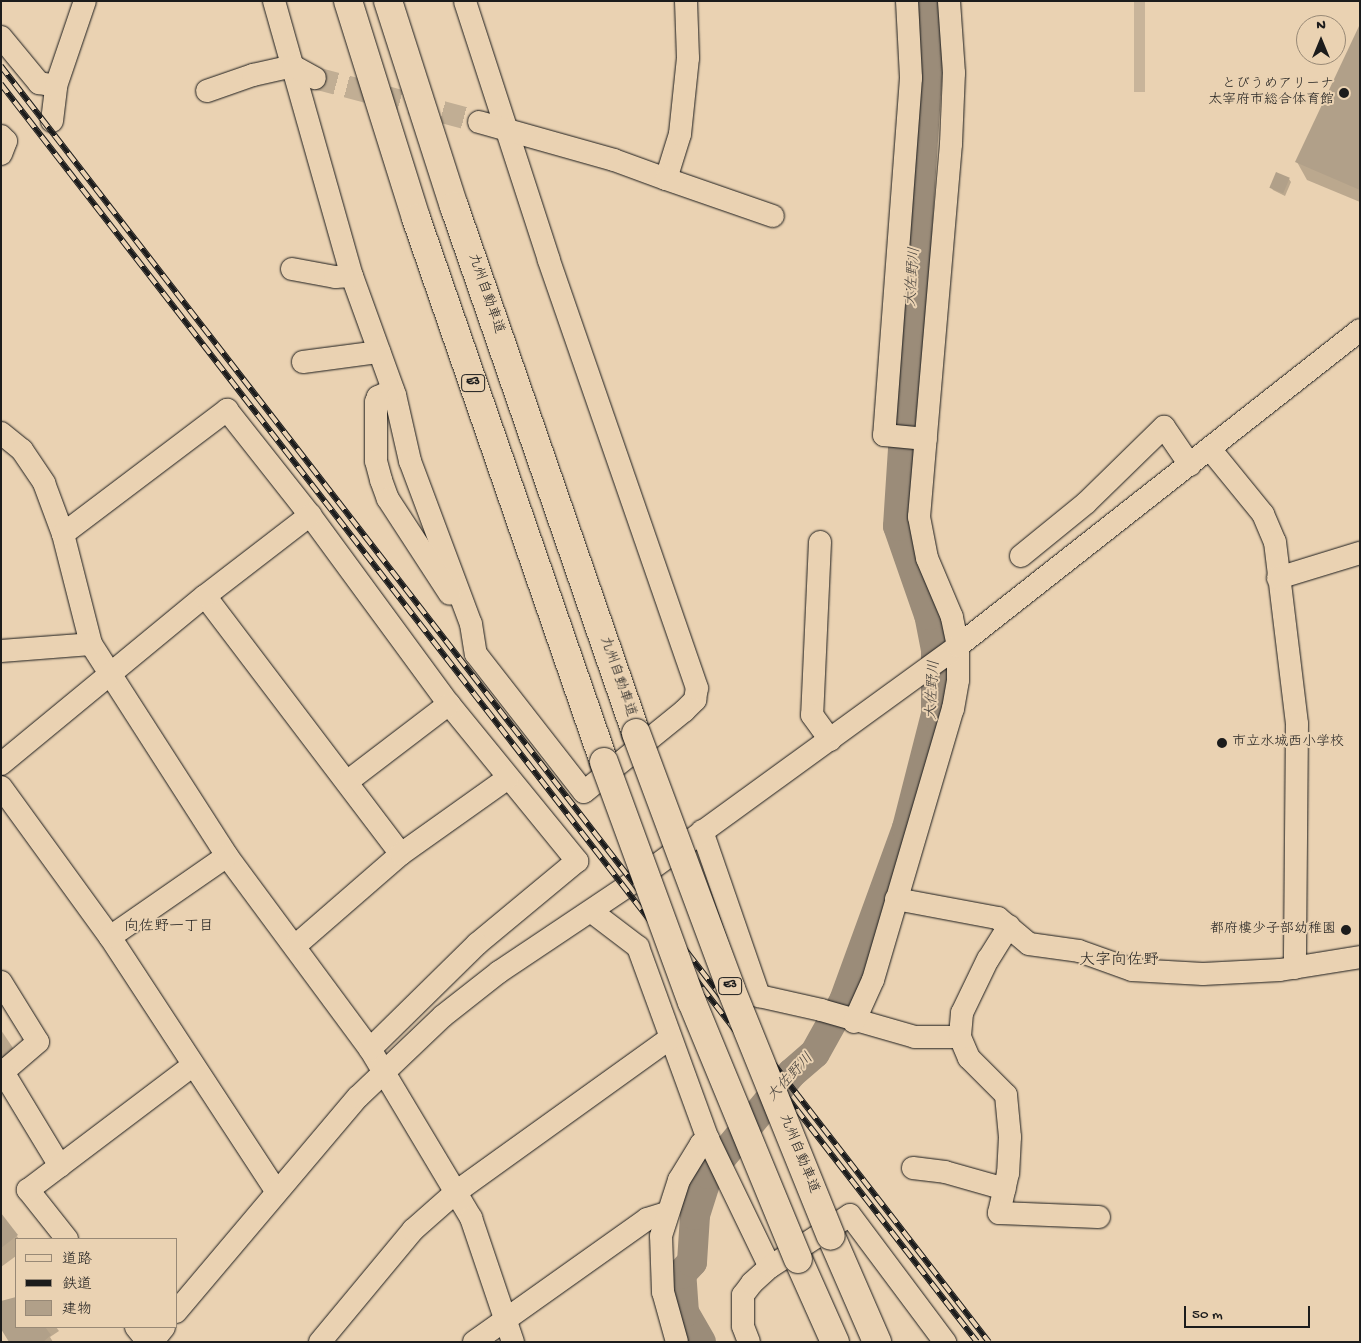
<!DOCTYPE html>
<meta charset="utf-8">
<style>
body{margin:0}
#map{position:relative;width:1361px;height:1343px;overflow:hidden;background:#ead2b2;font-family:"Gochi Hand","Klee One",sans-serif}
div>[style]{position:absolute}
.green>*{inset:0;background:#c8b49a;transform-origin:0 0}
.shadow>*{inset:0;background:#0003}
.river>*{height:30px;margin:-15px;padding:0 15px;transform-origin:15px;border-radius:15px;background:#9b8c79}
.building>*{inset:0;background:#b1a089;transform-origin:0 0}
.minor-tunnel>*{height:22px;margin-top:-11px;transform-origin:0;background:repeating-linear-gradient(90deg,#c1ae94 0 22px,transparent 0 33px)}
.roads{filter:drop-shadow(0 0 1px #1c1c1c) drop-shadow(0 0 1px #1c1c1c)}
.minor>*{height:22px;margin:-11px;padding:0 11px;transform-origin:11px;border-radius:11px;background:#ead2b2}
.highway>*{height:28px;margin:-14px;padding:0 14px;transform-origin:14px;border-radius:14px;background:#ead2b2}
.rail>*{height:5.5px;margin-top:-2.75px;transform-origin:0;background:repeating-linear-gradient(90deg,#ead2b2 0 11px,#1c1c1c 0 22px);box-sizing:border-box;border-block:1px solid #1c1c1c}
.bridges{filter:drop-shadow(0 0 1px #1c1c1c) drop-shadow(0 0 1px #1c1c1c)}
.highway-bridge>*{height:28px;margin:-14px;padding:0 14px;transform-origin:14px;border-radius:14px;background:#ead2b2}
.dots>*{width:14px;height:14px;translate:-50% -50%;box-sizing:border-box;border:2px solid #ead2b2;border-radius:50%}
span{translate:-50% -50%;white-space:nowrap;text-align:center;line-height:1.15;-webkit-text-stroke:4px #ead2b2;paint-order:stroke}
.shield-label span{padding:1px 4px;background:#ead2b2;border:1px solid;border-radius:4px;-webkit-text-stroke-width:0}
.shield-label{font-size:12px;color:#1c1c1c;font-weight:700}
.poi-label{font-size:14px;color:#1c1c1c}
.right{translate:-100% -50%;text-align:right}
.left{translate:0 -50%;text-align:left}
.street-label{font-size:14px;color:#1c1c1c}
.water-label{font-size:15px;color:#48433d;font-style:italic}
.neighbourhood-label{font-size:15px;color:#1c1c1c}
.quarter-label{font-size:16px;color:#1c1c1c}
.frame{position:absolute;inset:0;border:2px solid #1c1c1c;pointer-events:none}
.legend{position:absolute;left:15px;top:1238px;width:162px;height:90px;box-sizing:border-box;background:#ead2b2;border:1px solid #988976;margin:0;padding:6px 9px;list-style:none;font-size:15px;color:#1c1c1c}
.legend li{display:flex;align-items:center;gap:10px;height:25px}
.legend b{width:25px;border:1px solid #988976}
.north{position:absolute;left:1296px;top:15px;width:50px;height:50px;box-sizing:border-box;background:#ead2b2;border:1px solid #988976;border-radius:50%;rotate:0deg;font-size:14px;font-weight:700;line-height:20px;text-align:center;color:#1c1c1c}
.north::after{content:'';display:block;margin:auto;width:18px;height:22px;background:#1c1c1c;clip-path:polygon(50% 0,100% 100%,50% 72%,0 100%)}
.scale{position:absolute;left:1184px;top:1306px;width:126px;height:22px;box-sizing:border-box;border:2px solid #1c1c1c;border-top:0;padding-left:6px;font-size:15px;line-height:18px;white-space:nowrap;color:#1c1c1c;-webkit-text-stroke:4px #ead2b2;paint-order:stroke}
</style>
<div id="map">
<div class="green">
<div style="left:1134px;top:1px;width:11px;height:91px"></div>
</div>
<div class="shadow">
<div style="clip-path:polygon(1360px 26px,1360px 202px,1307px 180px,1297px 162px)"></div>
<div style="clip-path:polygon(1289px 179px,1291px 182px,1285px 196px,1273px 190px,1271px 187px)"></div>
<div style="clip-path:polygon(1px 1030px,15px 1051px,1px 1061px)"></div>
<div style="clip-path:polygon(1px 1215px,19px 1239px,16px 1239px,16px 1256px,1px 1267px)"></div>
<div style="clip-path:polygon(16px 1298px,16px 1327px,56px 1327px,59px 1331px,50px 1337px,53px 1342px,10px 1342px,1px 1302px)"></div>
</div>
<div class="river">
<div style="left:701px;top:1342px;width:34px;rotate:-120deg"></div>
<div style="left:684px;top:1313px;width:39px;rotate:-94deg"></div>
<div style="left:681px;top:1274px;width:16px;rotate:-47deg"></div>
<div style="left:692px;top:1262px;width:47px;rotate:-86.3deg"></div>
<div style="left:695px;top:1215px;width:43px;rotate:-72.4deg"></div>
<div style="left:708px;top:1174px;width:131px;rotate:-50.3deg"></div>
<div style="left:792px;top:1073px;width:30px;rotate:-41deg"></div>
<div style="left:815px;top:1053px;width:60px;rotate:-60.9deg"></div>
<div style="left:844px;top:1001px;width:184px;rotate:-70deg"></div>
<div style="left:907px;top:828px;width:118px;rotate:-75.7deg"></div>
<div style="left:936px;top:714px;width:64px;rotate:-90deg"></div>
<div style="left:936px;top:650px;width:36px;rotate:-101deg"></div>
<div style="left:929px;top:615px;width:94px;rotate:-109.2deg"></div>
<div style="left:898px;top:526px;width:526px;rotate:-86.29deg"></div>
</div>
<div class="building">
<div style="clip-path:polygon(1360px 24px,1360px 190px,1295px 162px)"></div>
<div style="left:1276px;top:172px;width:15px;height:17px;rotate:23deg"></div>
<div style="clip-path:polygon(1px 1213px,18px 1235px,1px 1248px)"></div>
<div style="clip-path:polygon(16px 1297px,16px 1327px,45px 1327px,51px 1335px,43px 1342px,9px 1342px,1px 1329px,1px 1301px)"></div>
</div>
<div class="minor-tunnel">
<div style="left:315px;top:78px;width:170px;rotate:15deg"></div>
</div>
<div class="roads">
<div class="minor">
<div style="left:274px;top:1px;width:286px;rotate:74.2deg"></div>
<div style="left:352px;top:276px;width:127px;rotate:70.1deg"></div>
<div style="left:395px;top:395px;width:68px;rotate:77.2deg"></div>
<div style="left:410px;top:461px;width:174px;rotate:69.5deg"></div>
<div style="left:471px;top:624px;width:30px;rotate:81deg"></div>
<div style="left:476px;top:654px;width:175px;rotate:52deg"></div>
<div style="left:584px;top:792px;width:129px;rotate:-39deg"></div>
<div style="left:684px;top:711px;width:16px;rotate:-45deg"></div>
<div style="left:695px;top:700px;width:12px;rotate:-81deg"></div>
<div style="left:697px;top:688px;width:453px;rotate:-109.1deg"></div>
<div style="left:549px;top:260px;width:272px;rotate:-108deg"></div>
<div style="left:907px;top:1px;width:77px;rotate:87deg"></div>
<div style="left:911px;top:78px;width:358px;rotate:94.3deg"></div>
<div style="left:884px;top:435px;width:42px;rotate:5.4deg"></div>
<div style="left:1px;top:37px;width:60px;rotate:50.4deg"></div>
<div style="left:39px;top:83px;width:17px;rotate:10deg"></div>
<div style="left:207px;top:91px;width:49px;rotate:-19.2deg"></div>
<div style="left:253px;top:75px;width:41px;rotate:-12.7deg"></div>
<div style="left:293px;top:66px;width:25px;rotate:29deg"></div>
<div style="left:52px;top:121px;width:35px;rotate:-83deg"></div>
<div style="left:56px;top:86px;width:90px;rotate:-71.2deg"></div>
<div style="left:479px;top:122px;width:140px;rotate:15.7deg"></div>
<div style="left:614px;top:160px;width:55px;rotate:20.1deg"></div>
<div style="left:666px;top:179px;width:47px;rotate:-72.7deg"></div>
<div style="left:680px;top:134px;width:76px;rotate:-84deg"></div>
<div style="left:688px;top:58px;width:57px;rotate:-92deg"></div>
<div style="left:1px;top:136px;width:7px;rotate:45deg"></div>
<div style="left:6px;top:141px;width:14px;rotate:111deg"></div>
<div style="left:666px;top:179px;width:113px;rotate:19.1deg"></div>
<div style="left:292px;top:269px;width:44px;rotate:10.5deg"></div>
<div style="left:335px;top:277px;width:17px;rotate:-3deg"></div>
<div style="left:303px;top:362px;width:77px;rotate:-7.5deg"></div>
<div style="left:393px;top:390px;width:17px;rotate:155deg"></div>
<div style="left:378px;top:397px;width:5px;rotate:112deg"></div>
<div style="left:376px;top:402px;width:59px;rotate:90deg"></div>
<div style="left:376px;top:461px;width:20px;rotate:75deg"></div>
<div style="left:381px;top:480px;width:20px;rotate:70deg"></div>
<div style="left:388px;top:499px;width:113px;rotate:56.9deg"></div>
<div style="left:1px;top:433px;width:27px;rotate:39deg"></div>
<div style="left:22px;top:450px;width:40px;rotate:56deg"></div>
<div style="left:44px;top:483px;width:54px;rotate:69.6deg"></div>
<div style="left:63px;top:534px;width:114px;rotate:75.7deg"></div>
<div style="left:91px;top:644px;width:252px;rotate:57.3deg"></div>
<div style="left:227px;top:856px;width:240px;rotate:53.5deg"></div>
<div style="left:370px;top:1049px;width:197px;rotate:59.1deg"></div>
<div style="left:471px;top:1218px;width:131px;rotate:71.3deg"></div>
<div style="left:1210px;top:449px;width:84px;rotate:50.8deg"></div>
<div style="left:1263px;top:514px;width:30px;rotate:67deg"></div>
<div style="left:1275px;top:542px;width:183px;rotate:83.1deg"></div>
<div style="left:1297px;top:724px;width:244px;rotate:90.5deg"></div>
<div style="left:63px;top:534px;width:206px;rotate:-37.1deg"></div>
<div style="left:227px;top:410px;width:134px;rotate:51.7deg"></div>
<div style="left:310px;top:515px;width:235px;rotate:53.7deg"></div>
<div style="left:449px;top:704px;width:203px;rotate:50.8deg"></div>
<div style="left:577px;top:861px;width:130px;rotate:140.3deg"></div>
<div style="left:477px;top:944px;width:150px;rotate:135.5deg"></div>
<div style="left:820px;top:542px;width:173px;rotate:92.6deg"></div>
<div style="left:812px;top:715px;width:31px;rotate:54deg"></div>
<div style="left:1021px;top:556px;width:84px;rotate:-39.2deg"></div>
<div style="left:1086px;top:503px;width:109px;rotate:-44.3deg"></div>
<div style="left:1164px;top:427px;width:46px;rotate:55.6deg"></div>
<div style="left:1278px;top:578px;width:86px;rotate:-17deg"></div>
<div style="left:205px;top:596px;width:324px;rotate:52.8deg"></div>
<div style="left:1px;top:651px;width:90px;rotate:-4.4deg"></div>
<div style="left:1px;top:764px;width:264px;rotate:-39.5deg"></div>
<div style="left:205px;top:596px;width:133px;rotate:-37.6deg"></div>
<div style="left:348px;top:781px;width:127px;rotate:-37.3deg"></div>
<div style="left:1px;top:787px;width:185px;rotate:54deg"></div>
<div style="left:110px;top:937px;width:303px;rotate:56.8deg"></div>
<div style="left:702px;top:831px;width:175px;rotate:70.9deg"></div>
<div style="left:759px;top:996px;width:64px;rotate:12.7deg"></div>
<div style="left:821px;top:1010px;width:98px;rotate:16deg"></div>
<div style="left:915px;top:1037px;width:45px"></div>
<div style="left:896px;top:899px;width:104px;rotate:10.6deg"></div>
<div style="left:998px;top:918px;width:40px;rotate:40deg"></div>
<div style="left:1029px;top:944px;width:50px;rotate:8deg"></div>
<div style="left:1079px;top:951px;width:56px;rotate:19.7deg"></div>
<div style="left:1132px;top:970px;width:71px;rotate:3.2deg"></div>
<div style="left:1203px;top:974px;width:77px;rotate:-3deg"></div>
<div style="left:1280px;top:970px;width:81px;rotate:-9.2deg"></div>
<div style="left:592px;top:912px;width:58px;rotate:37.3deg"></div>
<div style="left:638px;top:947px;width:204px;rotate:70deg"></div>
<div style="left:708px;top:1139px;width:142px;rotate:64.2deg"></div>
<div style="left:1009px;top:926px;width:39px;rotate:122deg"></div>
<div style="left:988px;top:959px;width:60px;rotate:115.7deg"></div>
<div style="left:962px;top:1013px;width:24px;rotate:95deg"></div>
<div style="left:960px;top:1037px;width:23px;rotate:67deg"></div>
<div style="left:969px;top:1058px;width:52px;rotate:45deg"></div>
<div style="left:1006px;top:1095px;width:42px;rotate:84.6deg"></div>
<div style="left:1010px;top:1137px;width:36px;rotate:93deg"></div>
<div style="left:1008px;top:1173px;width:41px;rotate:102.7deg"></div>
<div style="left:999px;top:1213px;width:100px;rotate:2.3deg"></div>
<div style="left:110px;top:937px;width:142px;rotate:-34.7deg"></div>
<div style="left:295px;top:946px;width:140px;rotate:-41deg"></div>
<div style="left:401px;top:854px;width:131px;rotate:-35.4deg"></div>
<div style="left:1px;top:982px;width:70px;rotate:58.3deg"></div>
<div style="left:38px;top:1042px;width:46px;rotate:139.4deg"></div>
<div style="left:3px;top:1072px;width:110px;rotate:58.8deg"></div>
<div style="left:854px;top:1022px;width:46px;rotate:-65.7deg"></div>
<div style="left:873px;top:980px;width:283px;rotate:-73.6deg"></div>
<div style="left:953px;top:709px;width:29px;rotate:-80deg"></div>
<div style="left:958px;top:680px;width:34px;rotate:-90deg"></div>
<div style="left:958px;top:646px;width:30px;rotate:-102deg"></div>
<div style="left:952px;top:617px;width:64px;rotate:-113deg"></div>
<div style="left:927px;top:558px;width:42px;rotate:-101deg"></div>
<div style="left:919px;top:517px;width:374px;rotate:-85.1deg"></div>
<div style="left:951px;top:144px;width:71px;rotate:-87.6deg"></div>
<div style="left:954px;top:73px;width:72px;rotate:-94deg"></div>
<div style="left:913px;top:1168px;width:32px;rotate:7deg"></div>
<div style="left:945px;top:1172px;width:62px;rotate:15.8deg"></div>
<div style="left:67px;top:1239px;width:63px;rotate:-128.5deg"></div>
<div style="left:28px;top:1190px;width:206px;rotate:-37.1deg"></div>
<div style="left:176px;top:1312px;width:282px;rotate:-49.8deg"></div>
<div style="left:358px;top:1097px;width:117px;rotate:-43.6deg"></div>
<div style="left:443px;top:1016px;width:71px;rotate:-38.2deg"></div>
<div style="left:499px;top:972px;width:160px;rotate:-33.8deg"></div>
<div style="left:632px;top:883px;width:403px;rotate:-36deg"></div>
<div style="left:958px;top:646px;width:511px;rotate:-38.17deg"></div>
<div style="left:136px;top:1327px;width:19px;rotate:51deg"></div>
<div style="left:152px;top:1342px;width:19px;rotate:-51deg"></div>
<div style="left:320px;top:1342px;width:146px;rotate:-50.3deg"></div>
<div style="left:413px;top:1230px;width:57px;rotate:-41.5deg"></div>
<div style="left:456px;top:1192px;width:262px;rotate:-35.7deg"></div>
<div style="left:474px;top:1342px;width:212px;rotate:-35.4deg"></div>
<div style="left:647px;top:1219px;width:21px;rotate:-17deg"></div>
<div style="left:677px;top:1342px;width:52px;rotate:-105.6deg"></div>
<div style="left:663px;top:1292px;width:56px;rotate:-92deg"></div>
<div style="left:661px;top:1236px;width:59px;rotate:-72.2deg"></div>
<div style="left:679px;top:1180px;width:42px;rotate:-58.6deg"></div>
<div style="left:701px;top:1144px;width:9px;rotate:-36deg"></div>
<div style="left:749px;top:1342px;width:17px;rotate:-111deg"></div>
<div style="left:743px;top:1326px;width:31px;rotate:-90deg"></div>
<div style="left:743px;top:1295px;width:15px;rotate:-53deg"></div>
<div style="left:752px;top:1283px;width:24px;rotate:-42deg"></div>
<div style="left:770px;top:1267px;width:95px;rotate:-33deg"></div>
<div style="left:850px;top:1215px;width:159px;rotate:53.2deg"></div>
</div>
<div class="highway">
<div style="left:348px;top:1px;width:227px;rotate:72.6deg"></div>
<div style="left:416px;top:218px;width:576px;rotate:70.94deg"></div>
<div style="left:388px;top:1px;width:215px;rotate:72.2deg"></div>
<div style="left:454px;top:206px;width:558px;rotate:70.95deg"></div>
<div style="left:831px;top:1236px;width:116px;rotate:66.5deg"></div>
<div style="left:798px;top:1259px;width:91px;rotate:66deg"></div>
</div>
</div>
<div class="rail">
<div style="left:1px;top:66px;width:1614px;rotate:52.25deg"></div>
<div style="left:1px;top:84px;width:1592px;rotate:52.19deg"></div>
</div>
<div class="bridges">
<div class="highway-bridge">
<div style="left:636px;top:733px;width:273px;rotate:69.6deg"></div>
<div style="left:731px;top:989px;width:266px;rotate:68deg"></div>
<div style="left:604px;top:762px;width:256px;rotate:69.9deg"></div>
<div style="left:692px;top:1002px;width:278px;rotate:67.6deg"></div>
</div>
</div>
<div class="dots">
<div style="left:1344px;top:93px;background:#1c1c1c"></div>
<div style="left:1222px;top:743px;background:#1c1c1c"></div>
<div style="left:1346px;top:930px;background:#1c1c1c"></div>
</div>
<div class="shield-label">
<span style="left:473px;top:383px">E3</span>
<span style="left:730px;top:986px">E3</span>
</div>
<div class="poi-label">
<span class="right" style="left:1334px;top:93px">とびうめアリーナ<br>太宰府市総合体育館</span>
<span class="left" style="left:1232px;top:743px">市立水城西小学校</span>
<span class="right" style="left:1336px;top:930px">都府樓少子部幼稚園</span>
</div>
<div class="street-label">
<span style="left:485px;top:294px;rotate:71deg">九州自動車道</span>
<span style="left:617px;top:677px;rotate:71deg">九州自動車道</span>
<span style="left:798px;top:1154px;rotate:68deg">九州自動車道</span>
</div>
<div class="water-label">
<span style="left:914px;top:277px;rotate:-86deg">大佐野川</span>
<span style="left:934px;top:690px;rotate:-87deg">大佐野川</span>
<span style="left:791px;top:1078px;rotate:-47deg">大佐野川</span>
</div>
<div class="neighbourhood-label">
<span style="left:169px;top:928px">向佐野一丁目</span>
</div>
<div class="quarter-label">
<span style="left:1119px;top:962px">大字向佐野</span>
</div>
<div class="frame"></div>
<ul class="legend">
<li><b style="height:6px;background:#ead2b2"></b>道路</li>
<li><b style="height:6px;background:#1c1c1c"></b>鉄道</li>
<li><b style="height:14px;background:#b1a089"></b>建物</li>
</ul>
<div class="north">N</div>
<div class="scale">50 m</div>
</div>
